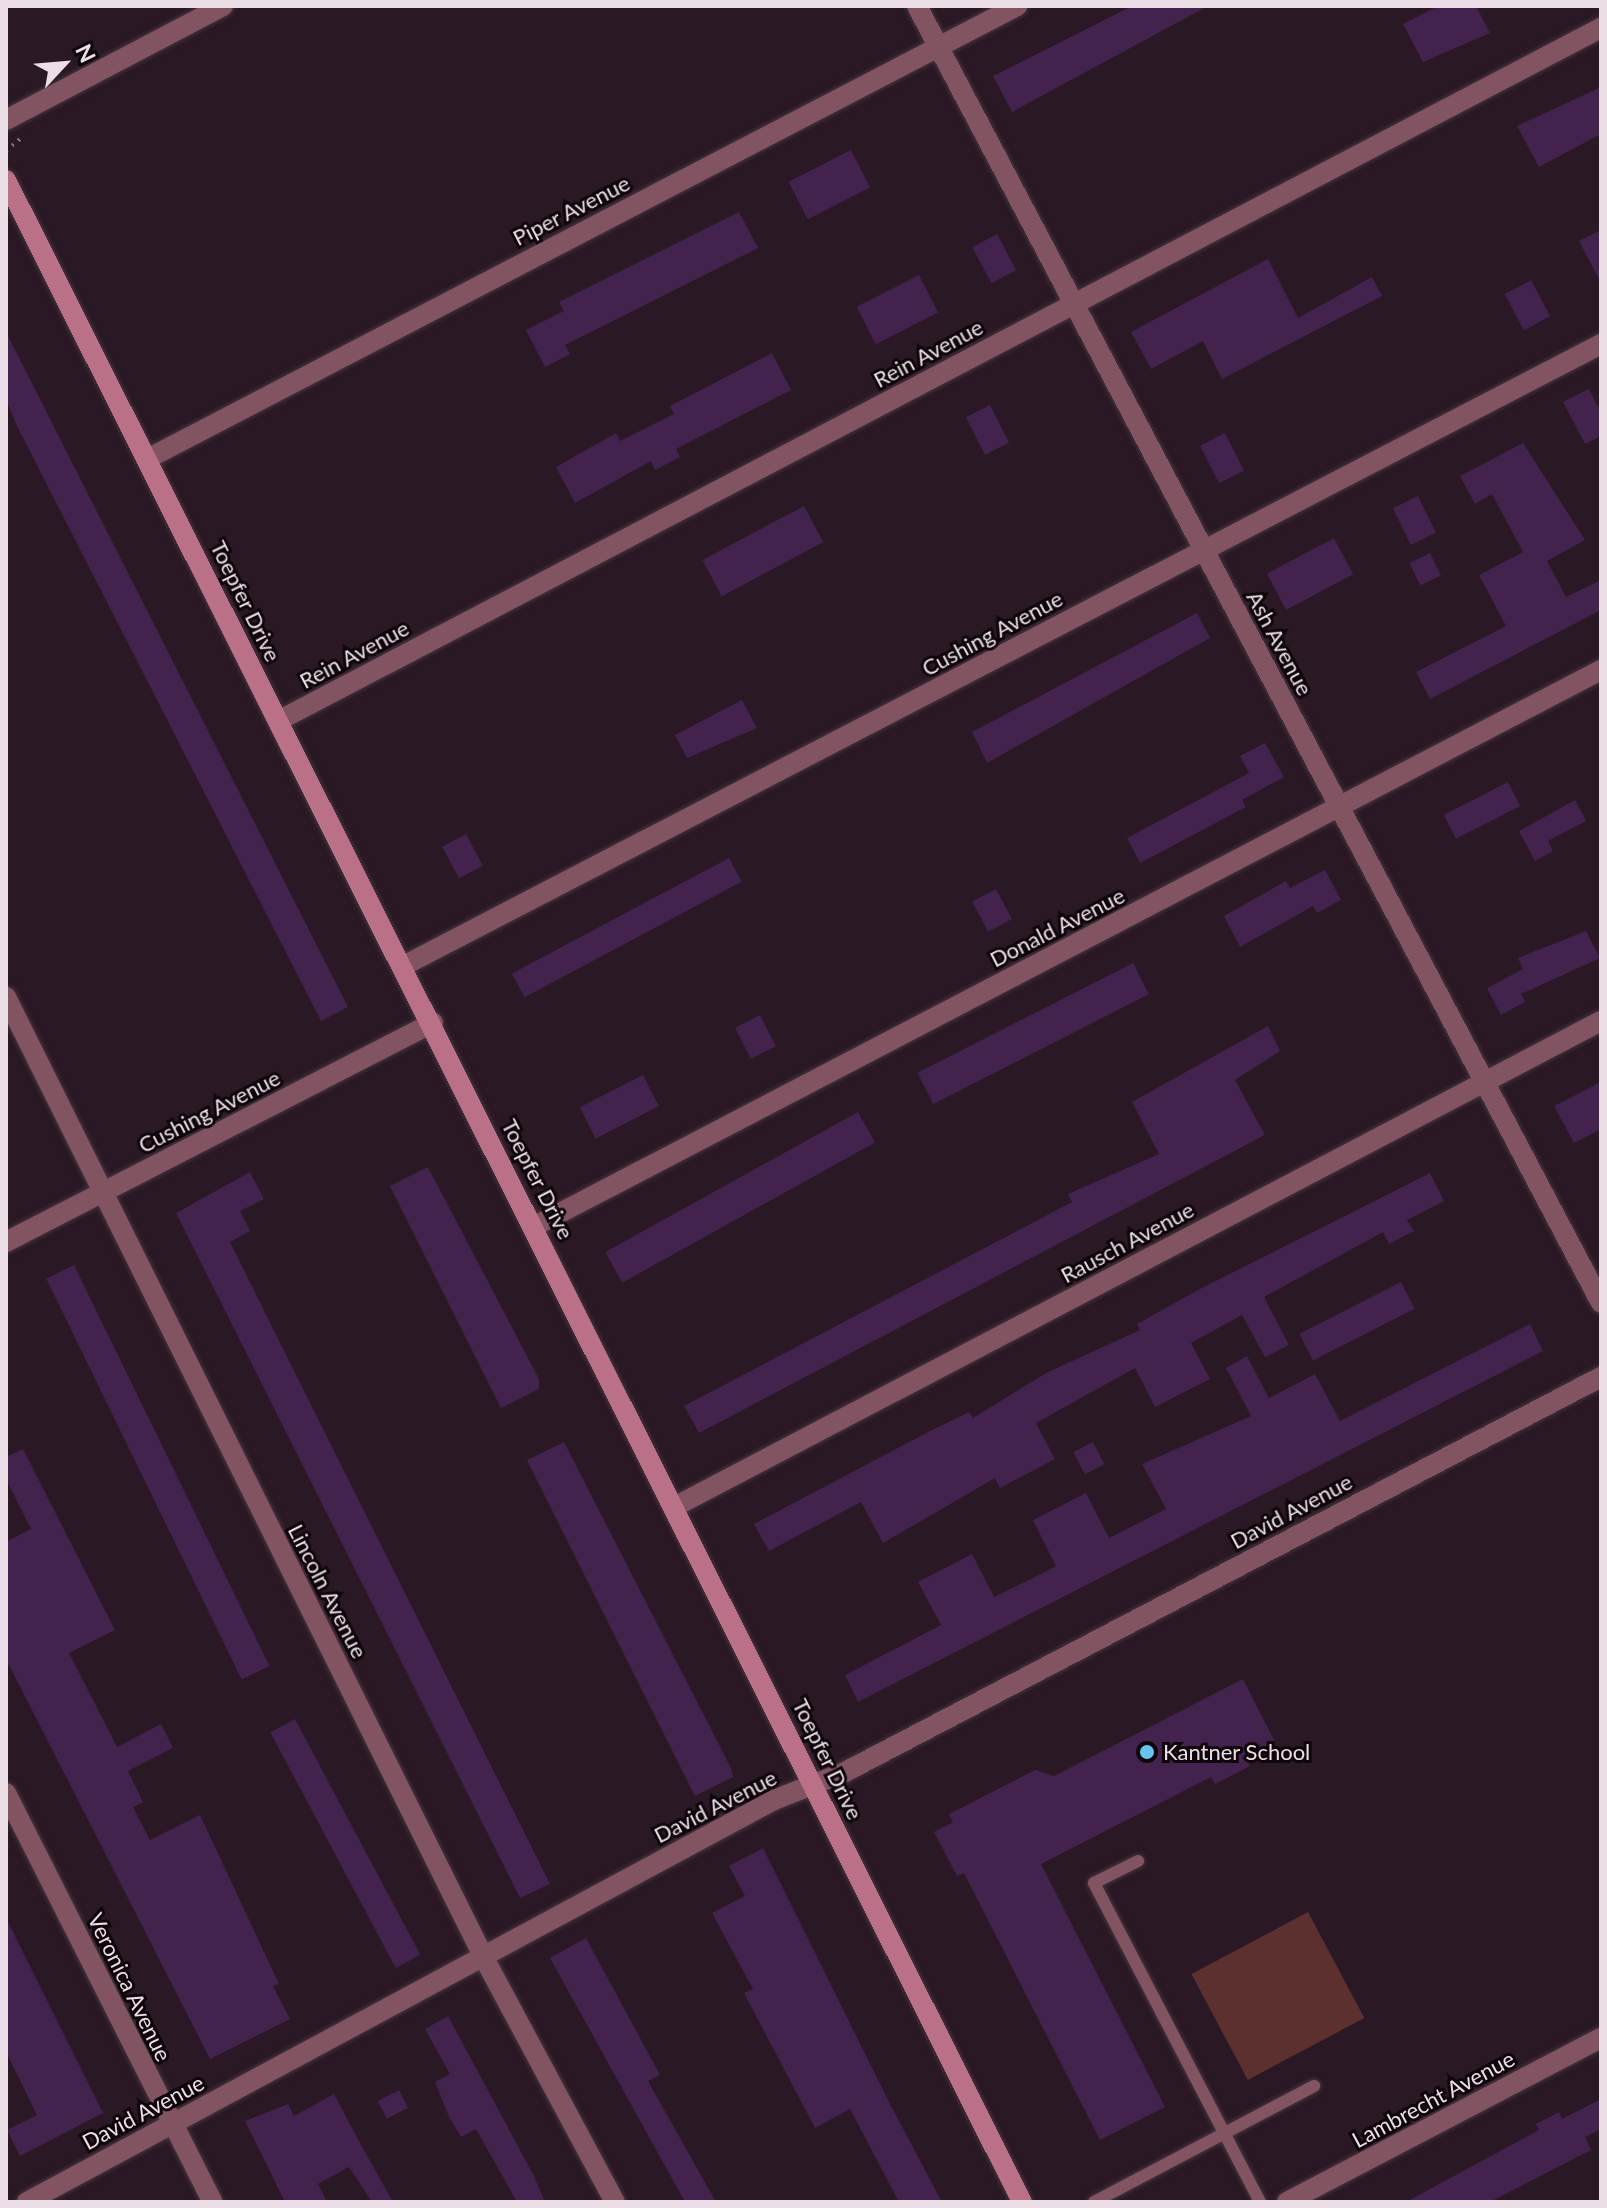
<!DOCTYPE html>
<style>
body{margin:0}
#map{position:relative;width:1607px;height:2208px;overflow:hidden;background:#2a1824;font-family:Lato,sans-serif}
div>[style]{position:absolute}
.green>*{inset:0;background:#5c302f;transform-origin:0 0}
.building>*{inset:0;background:#43224d;transform-origin:0 0}
.path>*{height:4px;margin-top:-2px;transform-origin:0;background:repeating-linear-gradient(90deg,#81717b 0 2px,transparent 0 8px)}
.roads{filter:drop-shadow(0 0 2px #45343f) drop-shadow(0 0 2px #45343f)}
.lane>*{height:12px;margin:-6px;padding:0 6px;transform-origin:6px;border-radius:6px;background:#825361}
.street>*{height:20px;margin:-10px;padding:0 10px;transform-origin:10px;border-radius:10px;background:#825361}
.secondary>*{height:20px;margin:-10px;padding:0 10px;transform-origin:10px;border-radius:10px;background:#ba7086}
.dots>*{width:22px;height:22px;translate:-50% -50%;box-sizing:border-box;border:4px solid #0e060b;border-radius:50%}
span{translate:-50% -50%;white-space:nowrap;text-align:center;line-height:1.15;-webkit-text-stroke:6px #0e060b;paint-order:stroke}
.street-label{font-size:22px;color:#ebdee6}
.poi-label{font-size:22px;color:#ebdee6}
.left{translate:0 -50%;text-align:left}
.frame{position:absolute;inset:0;border:8px solid #ebdee6;pointer-events:none}
.north{position:absolute;left:24px;top:24px;width:80px;height:80px;-webkit-text-stroke:6px #0e060b;paint-order:stroke;rotate:64deg;font-size:22px;font-weight:700;line-height:32px;text-align:center;color:#ebdee6}
.north::after{content:'';display:block;margin:auto;width:28px;height:36px;background:#ebdee6;clip-path:polygon(50% 0,100% 100%,50% 72%,0 100%)}
</style>
<div id="map">
<div class="green">
<div style="left:1308px;top:1912px;width:120px;height:132px;rotate:62deg"></div>
</div>
<div class="building">
<div style="clip-path:polygon(1132px 6px,1208px 6px,1012px 112px,993px 76px)"></div>
<div style="clip-path:polygon(1438px 6px,1476px 6px,1490px 33px,1423px 62px,1403px 24px)"></div>
<div style="clip-path:polygon(1601px 87px,1601px 134px,1539px 167px,1517px 126px)"></div>
<div style="left:851px;top:150px;width:42px;height:70px;rotate:63deg"></div>
<div style="clip-path:polygon(739px 212px,758px 248px,565px 345px,570px 354px,545px 367px,526px 330px,564px 311px,559px 302px)"></div>
<div style="clip-path:polygon(1601px 230px,1601px 283px,1579px 241px)"></div>
<div style="left:997px;top:234px;width:41px;height:28px;rotate:62deg"></div>
<div style="clip-path:polygon(1268px 259px,1298px 318px,1372px 277px,1382px 296px,1222px 379px,1203px 341px,1151px 369px,1131px 332px)"></div>
<div style="left:919px;top:275px;width:42px;height:70px;rotate:63deg"></div>
<div style="left:1531px;top:280px;width:41px;height:30px;rotate:62deg"></div>
<div style="clip-path:polygon(6px 332px,348px 1007px,321px 1021px,17px 426px,6px 400px)"></div>
<div style="clip-path:polygon(772px 353px,791px 390px,676px 449px,680px 457px,655px 470px,651px 461px,575px 503px,556px 467px,616px 433px,620px 441px,674px 414px,670px 406px)"></div>
<div style="clip-path:polygon(1589px 389px,1601px 413px,1601px 436px,1585px 444px,1563px 402px)"></div>
<div style="left:990px;top:405px;width:42px;height:27px;rotate:63deg"></div>
<div style="left:1225px;top:433px;width:42px;height:28px;rotate:63deg"></div>
<div style="clip-path:polygon(1523px 443px,1585px 540px,1547px 561px,1566px 597px,1601px 580px,1601px 610px,1430px 699px,1416px 672px,1506px 626px,1479px 575px,1523px 552px,1492px 494px,1475px 504px,1460px 476px)"></div>
<div style="left:1418px;top:496px;width:41px;height:28px;rotate:64deg"></div>
<div style="left:804px;top:506px;width:41px;height:115px;rotate:62deg"></div>
<div style="left:1334px;top:538px;width:41px;height:76px;rotate:62deg"></div>
<div style="left:1430px;top:553px;width:25px;height:23px;rotate:64deg"></div>
<div style="clip-path:polygon(1197px 613px,1210px 638px,987px 763px,972px 732px)"></div>
<div style="clip-path:polygon(742px 700px,757px 728px,687px 758px,675px 735px)"></div>
<div style="clip-path:polygon(1265px 743px,1284px 777px,1242px 800px,1246px 807px,1140px 863px,1127px 838px,1249px 773px,1240px 756px)"></div>
<div style="left:1508px;top:782px;width:27px;height:72px;rotate:63deg"></div>
<div style="clip-path:polygon(1575px 800px,1586px 821px,1548px 841px,1553px 851px,1535px 861px,1519px 831px)"></div>
<div style="left:466px;top:834px;width:36px;height:27px;rotate:62deg"></div>
<div style="left:729px;top:858px;width:27px;height:246px;rotate:62deg"></div>
<div style="clip-path:polygon(1325px 870px,1341px 900px,1317px 913px,1313px 906px,1240px 947px,1224px 916px,1286px 881px,1290px 888px)"></div>
<div style="left:996px;top:889px;width:34px;height:27px;rotate:62deg"></div>
<div style="clip-path:polygon(1586px 931px,1600px 958px,1521px 994px,1525px 1002px,1501px 1015px,1487px 988px,1523px 969px,1518px 958px)"></div>
<div style="left:1133px;top:963px;width:35px;height:242px;rotate:63deg"></div>
<div style="left:760px;top:1015px;width:35px;height:28px;rotate:63deg"></div>
<div style="clip-path:polygon(1268px 1026px,1280px 1051px,1235px 1080px,1265px 1135px,699px 1433px,684px 1406px,1072px 1202px,1068px 1194px,1159px 1154px,1132px 1102px)"></div>
<div style="left:643px;top:1075px;width:35px;height:71px;rotate:63deg"></div>
<div style="clip-path:polygon(1601px 1082px,1601px 1129px,1574px 1143px,1554px 1106px)"></div>
<div style="left:858px;top:1112px;width:35px;height:289px;rotate:61deg"></div>
<div style="clip-path:polygon(428px 1167px,539px 1379px,539px 1389px,501px 1408px,390px 1186px)"></div>
<div style="clip-path:polygon(250px 1172px,264px 1199px,240px 1211px,250px 1231px,230px 1242px,550px 1884px,520px 1898px,176px 1213px)"></div>
<div style="clip-path:polygon(1430px 1173px,1444px 1201px,1407px 1220px,1414px 1231px,1389px 1244px,1383px 1232px,1264px 1297px,1289px 1345px,1265px 1357px,1242px 1315px,1191px 1343px,1210px 1379px,1155px 1407px,1135px 1368px,1036px 1423px,1055px 1459px,1000px 1488px,995px 1478px,883px 1543px,861px 1502px,769px 1551px,754px 1524px,930px 1431px,969px 1412px,973px 1418px,1046px 1373px,1140px 1330px,1137px 1324px,1198px 1290px)"></div>
<div style="left:74px;top:1265px;width:446px;height:31px;rotate:64deg"></div>
<div style="left:1401px;top:1282px;width:30px;height:114px;rotate:63deg"></div>
<div style="clip-path:polygon(1530px 1324px,1543px 1351px,858px 1702px,845px 1675px,941px 1625px,918px 1582px,972px 1554px,994px 1597px,1039px 1575px,1056px 1566px,1033px 1520px,1086px 1493px,1109px 1538px,1166px 1509px,1142px 1464px,1251px 1416px,1226px 1368px,1247px 1356px,1269px 1398px,1315px 1374px,1340px 1421px)"></div>
<div style="clip-path:polygon(564px 1442px,731px 1768px,733px 1777px,695px 1796px,527px 1460px)"></div>
<div style="left:1093px;top:1442px;width:25px;height:22px;rotate:63deg"></div>
<div style="clip-path:polygon(23px 1449px,115px 1630px,69px 1653px,90px 1694px,117px 1747px,161px 1724px,173px 1748px,128px 1771px,143px 1802px,133px 1807px,150px 1840px,200px 1815px,279px 1984px,273px 1986px,290px 2019px,210px 2059px,6px 1659px,6px 1542px,31px 1529px,6px 1479px,6px 1457px)"></div>
<div style="clip-path:polygon(1243px 1679px,1275px 1742px,1245px 1757px,1250px 1766px,1215px 1784px,1211px 1777px,1041px 1864px,1165px 2107px,1100px 2140px,964px 1873px,957px 1876px,934px 1832px,953px 1822px,949px 1814px,1035px 1770px,1054px 1776px)"></div>
<div style="left:295px;top:1719px;width:267px;height:28px;rotate:62deg"></div>
<div style="clip-path:polygon(763px 1848px,891px 2106px,942px 2202px,899px 2202px,850px 2109px,815px 2128px,744px 1993px,753px 1989px,712px 1913px,745px 1896px,729px 1866px)"></div>
<div style="clip-path:polygon(6px 1918px,103px 2113px,20px 2156px,7px 2130px,37px 2115px,6px 2052px)"></div>
<div style="clip-path:polygon(586px 1938px,660px 2075px,648px 2081px,716px 2202px,685px 2202px,550px 1958px)"></div>
<div style="clip-path:polygon(448px 2016px,534px 2176px,545px 2202px,517px 2202px,476px 2129px,461px 2137px,449px 2117px,435px 2082px,450px 2074px,425px 2029px)"></div>
<div style="left:399px;top:2090px;width:20px;height:24px;rotate:63deg"></div>
<div style="clip-path:polygon(334px 2094px,360px 2143px,393px 2202px,372px 2202px,349px 2167px,318px 2184px,327px 2202px,285px 2202px,245px 2121px,288px 2104px,294px 2116px)"></div>
<div style="clip-path:polygon(1601px 2099px,1601px 2129px,1585px 2137px,1591px 2150px,1490px 2202px,1406px 2202px,1539px 2130px,1536px 2124px,1559px 2112px,1562px 2119px)"></div>
</div>
<div class="path">
<div style="left:6px;top:151px;width:21px;rotate:-41deg"></div>
</div>
<div class="roads">
<div class="lane">
<div style="left:1138px;top:1861px;width:49px;rotate:153.4deg"></div>
<div style="left:1094px;top:1883px;width:360px;rotate:62.5deg"></div>
<div style="left:1094px;top:2202px;width:249px;rotate:-27.8deg"></div>
</div>
<div class="street">
<div style="left:917px;top:6px;width:1466px;rotate:62.19deg"></div>
<div style="left:6px;top:120px;width:245px;rotate:-27.7deg"></div>
<div style="left:149px;top:458px;width:979px;rotate:-27.51deg"></div>
<div style="left:278px;top:721px;width:1494px;rotate:-27.65deg"></div>
<div style="left:405px;top:965px;width:1348px;rotate:-27.44deg"></div>
<div style="left:6px;top:997px;width:1071px;rotate:63.55deg"></div>
<div style="left:483px;top:1956px;width:279px;rotate:61.8deg"></div>
<div style="left:535px;top:1226px;width:1202px;rotate:-27.55deg"></div>
<div style="left:6px;top:1242px;width:480px;rotate:-27.2deg"></div>
<div style="left:676px;top:1506px;width:1044px;rotate:-27.67deg"></div>
<div style="left:6px;top:1793px;width:458px;rotate:63.2deg"></div>
<div style="left:27px;top:2202px;width:848px;rotate:-28.29deg"></div>
<div style="left:774px;top:1800px;width:76px;rotate:-21.5deg"></div>
<div style="left:845px;top:1772px;width:853px;rotate:-27.59deg"></div>
<div style="left:1287px;top:2202px;width:354px;rotate:-27.6deg"></div>
</div>
<div class="secondary">
<div style="left:6px;top:180px;width:2263px;rotate:63.32deg"></div>
</div>
</div>
<div class="dots">
<div style="left:1147px;top:1752px;background:#69c3f1"></div>
</div>
<div class="street-label">
<span style="left:571px;top:210px;rotate:-27deg">Piper Avenue</span>
<span style="left:928px;top:353px;rotate:-28deg">Rein Avenue</span>
<span style="left:246px;top:601px;rotate:64deg">Toepfer Drive</span>
<span style="left:992px;top:633px;rotate:-28deg">Cushing Avenue</span>
<span style="left:1280px;top:643px;rotate:62deg">Ash Avenue</span>
<span style="left:354px;top:654px;rotate:-28deg">Rein Avenue</span>
<span style="left:1057px;top:927px;rotate:-27deg">Donald Avenue</span>
<span style="left:209px;top:1111px;rotate:-27deg">Cushing Avenue</span>
<span style="left:538px;top:1179px;rotate:63deg">Toepfer Drive</span>
<span style="left:1127px;top:1242px;rotate:-28deg">Rausch Avenue</span>
<span style="left:1291px;top:1511px;rotate:-28deg">David Avenue</span>
<span style="left:328px;top:1591px;rotate:63deg">Lincoln Avenue</span>
<span style="left:828px;top:1759px;rotate:64deg">Toepfer Drive</span>
<span style="left:715px;top:1806px;rotate:-27deg">David Avenue</span>
<span style="left:130px;top:1987px;rotate:64deg">Veronica Avenue</span>
<span style="left:1433px;top:2099px;rotate:-28deg">Lambrecht Avenue</span>
<span style="left:143px;top:2112px;rotate:-28deg">David Avenue</span>
</div>
<div class="poi-label">
<span class="left" style="left:1163px;top:1752px">Kantner School</span>
</div>
<div class="frame"></div>
<div class="north">N</div>
</div>
